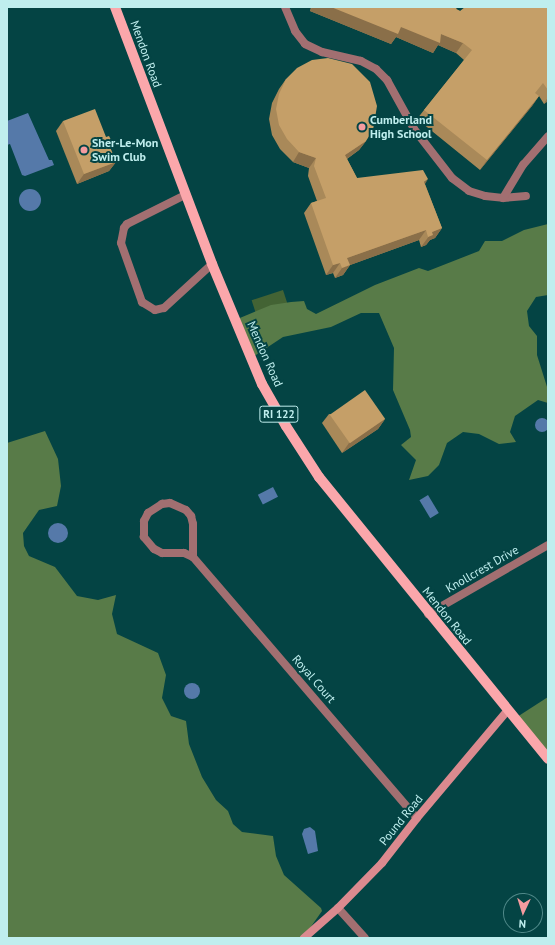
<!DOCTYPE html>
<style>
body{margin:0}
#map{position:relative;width:555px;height:945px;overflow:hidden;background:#044444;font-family:"PT Sans",sans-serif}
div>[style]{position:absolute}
.green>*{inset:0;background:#436334;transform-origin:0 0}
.forest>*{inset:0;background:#587b48}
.water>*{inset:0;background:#5579a9;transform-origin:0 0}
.round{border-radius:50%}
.lane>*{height:8px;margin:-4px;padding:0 4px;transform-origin:4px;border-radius:4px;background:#a26f71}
.street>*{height:8px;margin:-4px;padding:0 4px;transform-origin:4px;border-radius:4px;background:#a26f71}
.secondary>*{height:8px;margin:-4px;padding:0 4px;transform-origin:4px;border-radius:4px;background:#db8a8f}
.primary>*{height:10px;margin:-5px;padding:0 5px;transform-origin:5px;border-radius:5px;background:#fba7ab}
.wall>*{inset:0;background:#a98959}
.shaded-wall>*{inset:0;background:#8a6f49}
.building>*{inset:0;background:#c59f68;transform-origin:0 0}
.dots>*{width:11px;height:11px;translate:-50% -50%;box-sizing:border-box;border:2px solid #044444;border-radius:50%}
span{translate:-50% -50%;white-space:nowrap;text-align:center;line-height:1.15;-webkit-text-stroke:4px #044444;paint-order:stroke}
.shield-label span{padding:1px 3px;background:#044444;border:1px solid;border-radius:3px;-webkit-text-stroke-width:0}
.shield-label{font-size:11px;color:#bfeeee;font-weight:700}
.street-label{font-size:12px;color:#bfeeee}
.poi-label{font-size:12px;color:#bfeeee;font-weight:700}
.left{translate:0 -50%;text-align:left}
.frame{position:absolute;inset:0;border:8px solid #bfeeee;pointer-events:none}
.north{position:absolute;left:503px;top:893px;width:40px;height:40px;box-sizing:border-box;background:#044444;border:1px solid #4f8888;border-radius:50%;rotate:184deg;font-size:11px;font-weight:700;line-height:16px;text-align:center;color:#bfeeee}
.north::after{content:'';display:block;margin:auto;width:14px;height:18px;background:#f49b9f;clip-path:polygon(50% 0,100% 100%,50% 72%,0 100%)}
</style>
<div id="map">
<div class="green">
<div style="left:283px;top:290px;width:36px;height:33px;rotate:72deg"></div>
</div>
<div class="forest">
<div style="clip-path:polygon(548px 224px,548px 295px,536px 297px,527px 311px,529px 326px,537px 336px,537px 355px,548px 390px,548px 403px,538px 400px,515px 416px,510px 432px,516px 442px,499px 444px,479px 434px,463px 432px,447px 443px,439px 465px,428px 476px,409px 480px,416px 460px,401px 445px,411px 437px,410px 430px,393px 390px,394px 348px,379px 313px,361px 313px,331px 327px,283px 337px,253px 357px,235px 320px,271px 305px,291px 302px,304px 301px,307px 309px,316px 314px,375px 285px,419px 268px,428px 271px,479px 251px,485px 241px,502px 241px,524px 230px)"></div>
<div style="clip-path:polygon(45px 431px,58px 459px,61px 486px,57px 506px,39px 510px,23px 533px,24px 546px,29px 556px,55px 567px,77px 596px,98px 600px,116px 595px,112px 614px,117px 634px,158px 653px,166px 675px,162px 698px,171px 716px,186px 721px,189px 744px,202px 777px,216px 800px,228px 811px,233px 824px,242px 832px,273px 836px,276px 856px,284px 875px,321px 908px,322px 911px,303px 938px,7px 938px,7px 443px)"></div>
<div style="clip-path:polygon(548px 697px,548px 754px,517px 717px)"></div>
</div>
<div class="water">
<div style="clip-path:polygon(28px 113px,49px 160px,52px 160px,54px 165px,25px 176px,22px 175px,10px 144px,7px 145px,7px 121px)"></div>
<div class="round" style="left:19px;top:189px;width:22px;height:22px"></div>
<div class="round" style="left:535px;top:418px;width:14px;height:14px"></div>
<div style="left:273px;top:487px;width:11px;height:17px;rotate:63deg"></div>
<div style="left:428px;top:495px;width:21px;height:10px;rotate:59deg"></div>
<div class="round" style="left:48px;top:523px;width:20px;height:20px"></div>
<div class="round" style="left:184px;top:683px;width:16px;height:16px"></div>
<div style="clip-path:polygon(310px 827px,315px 831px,318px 851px,308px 854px,302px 834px,304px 829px)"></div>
</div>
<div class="lane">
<div style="left:285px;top:7px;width:26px;rotate:67deg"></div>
<div style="left:295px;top:31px;width:16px;rotate:52deg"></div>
<div style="left:305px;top:44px;width:19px;rotate:25deg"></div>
<div style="left:322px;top:52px;width:40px;rotate:13deg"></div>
<div style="left:361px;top:61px;width:17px;rotate:28deg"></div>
<div style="left:376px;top:69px;width:16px;rotate:45deg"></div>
<div style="left:387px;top:80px;width:56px;rotate:61.1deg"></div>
<div style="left:414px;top:129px;width:62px;rotate:52.2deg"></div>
<div style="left:452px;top:178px;width:21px;rotate:37deg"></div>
<div style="left:469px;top:191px;width:17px;rotate:17deg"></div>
<div style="left:485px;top:196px;width:18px;rotate:6deg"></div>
<div style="left:503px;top:198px;width:23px;rotate:-5deg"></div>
<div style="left:185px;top:195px;width:65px;rotate:153.4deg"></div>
<div style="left:127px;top:224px;width:5px;rotate:127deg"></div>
<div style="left:124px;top:228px;width:15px;rotate:101deg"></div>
<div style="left:121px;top:243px;width:63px;rotate:70.4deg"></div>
<div style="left:142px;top:302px;width:15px;rotate:32deg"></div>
<div style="left:155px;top:310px;width:9px;rotate:-13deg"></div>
<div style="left:164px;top:308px;width:65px;rotate:-42.5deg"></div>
<div style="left:503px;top:198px;width:39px;rotate:-59deg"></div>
<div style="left:523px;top:165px;width:38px;rotate:-49deg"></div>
<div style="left:338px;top:908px;width:40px;rotate:48deg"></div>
</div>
<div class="street">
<div style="left:170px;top:503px;width:17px;rotate:24deg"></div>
<div style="left:186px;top:510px;width:8px;rotate:50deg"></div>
<div style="left:191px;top:516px;width:8px;rotate:76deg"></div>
<div style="left:193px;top:524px;width:33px;rotate:90deg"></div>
<div style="left:193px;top:557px;width:10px;rotate:-156deg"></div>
<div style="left:184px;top:553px;width:22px;rotate:180deg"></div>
<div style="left:162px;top:553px;width:9px;rotate:-153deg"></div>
<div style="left:154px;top:549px;width:16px;rotate:-130deg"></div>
<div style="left:144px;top:537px;width:16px;rotate:-90deg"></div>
<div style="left:144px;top:521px;width:9px;rotate:-63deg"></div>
<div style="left:148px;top:513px;width:17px;rotate:-33deg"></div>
<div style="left:162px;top:504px;width:8px;rotate:-7deg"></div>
<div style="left:193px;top:557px;width:344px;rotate:49.4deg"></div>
<div style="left:428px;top:614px;width:138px;rotate:-29.9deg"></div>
</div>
<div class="secondary">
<div style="left:304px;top:938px;width:45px;rotate:-41.4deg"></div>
<div style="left:338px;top:908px;width:63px;rotate:-45.6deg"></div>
<div style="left:382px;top:863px;width:57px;rotate:-52.1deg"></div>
<div style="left:417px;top:818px;width:141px;rotate:-49.9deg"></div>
</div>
<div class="primary">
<div style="left:115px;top:7px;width:275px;rotate:69.3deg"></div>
<div style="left:212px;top:264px;width:130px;rotate:67.4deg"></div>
<div style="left:262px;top:384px;width:48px;rotate:60.3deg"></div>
<div style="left:286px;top:426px;width:61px;rotate:57.1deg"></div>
<div style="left:319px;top:477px;width:363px;rotate:50.9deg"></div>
</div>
<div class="wall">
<div style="clip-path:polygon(311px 7px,457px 7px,456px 9px,460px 11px,548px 7px,548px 101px,544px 104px,539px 96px,532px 106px,480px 170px,417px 119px,424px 110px,464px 60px,456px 53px,438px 45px,433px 53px,396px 37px,391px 44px,310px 11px)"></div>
<div style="clip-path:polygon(286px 79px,366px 141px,359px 150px,347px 159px,357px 178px,425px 184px,442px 228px,435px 238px,430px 240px,426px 245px,421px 247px,419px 240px,350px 265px,343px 275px,335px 278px,333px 273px,326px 275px,304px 213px,311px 203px,317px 201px,308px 176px,309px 168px,293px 162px,280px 149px,272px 135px,269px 119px,272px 103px,279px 89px)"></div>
<div style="clip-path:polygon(63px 121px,106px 137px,116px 162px,109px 171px,77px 184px,56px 131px)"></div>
<div style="clip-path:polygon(329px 414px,385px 419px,378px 429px,342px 453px,322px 423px)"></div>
</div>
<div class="shaded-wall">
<div style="clip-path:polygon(312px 7px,331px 7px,401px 27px,441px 34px,463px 43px,456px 53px,438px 45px,433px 53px,396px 37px,391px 44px,310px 11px)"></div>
<div style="clip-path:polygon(539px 96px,532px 106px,480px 170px,487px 160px)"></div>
<div style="clip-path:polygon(548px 97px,548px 101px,544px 104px)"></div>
<div style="clip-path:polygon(366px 141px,359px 150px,338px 165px,345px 155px)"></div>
<div style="clip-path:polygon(299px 152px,316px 158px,309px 168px,293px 162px)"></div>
<div style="clip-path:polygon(116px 162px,109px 171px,77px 184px,84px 174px)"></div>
<div style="clip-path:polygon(428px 179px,422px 189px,424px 182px)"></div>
<div style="clip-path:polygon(442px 228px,435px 238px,430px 240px,426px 245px,421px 247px,432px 232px)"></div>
<div style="clip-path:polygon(426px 230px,419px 240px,342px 268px,347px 258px)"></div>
<div style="clip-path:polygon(340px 263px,333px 273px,326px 275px,333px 265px)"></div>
<div style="clip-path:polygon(350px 265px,343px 275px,335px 278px,342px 268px)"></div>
<div style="clip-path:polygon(385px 419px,378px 429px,342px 453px,349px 443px)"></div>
</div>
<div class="building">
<div style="clip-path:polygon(331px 7px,457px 7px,456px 9px,460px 11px,465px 7px,548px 7px,548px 90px,543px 83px,535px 93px,539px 96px,487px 160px,424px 110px,472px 50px,463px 43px,441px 34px,440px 43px,401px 27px,398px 34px)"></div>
<div style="clip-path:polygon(328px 58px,352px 64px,370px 82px,377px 106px,373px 130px,366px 141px,345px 155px,357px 178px,423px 170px,428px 179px,424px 182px,442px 228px,432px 232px,433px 235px,428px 237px,426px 230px,347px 258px,350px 265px,342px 268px,340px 263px,333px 265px,311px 203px,326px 198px,314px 166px,316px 158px,299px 152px,287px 139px,279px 125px,276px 109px,279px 94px,286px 79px,297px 68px,312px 60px)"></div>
<div style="clip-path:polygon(95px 109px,106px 137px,109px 136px,113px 144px,109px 145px,116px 162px,84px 174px,63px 121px)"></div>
<div style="left:365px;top:390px;width:35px;height:43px;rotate:55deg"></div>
</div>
<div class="dots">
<div style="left:362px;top:127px;background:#f49b9f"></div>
<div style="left:84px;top:150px;background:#f49b9f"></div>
</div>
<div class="shield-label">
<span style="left:279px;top:414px">RI 122</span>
</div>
<div class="street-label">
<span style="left:146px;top:54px;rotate:70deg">Mendon Road</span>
<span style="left:265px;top:354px;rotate:66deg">Mendon Road</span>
<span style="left:482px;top:569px;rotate:-30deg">Knollcrest Drive</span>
<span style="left:447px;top:616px;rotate:51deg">Mendon Road</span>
<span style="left:314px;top:679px;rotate:49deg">Royal Court</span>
<span style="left:401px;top:820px;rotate:-51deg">Pound Road</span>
</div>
<div class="poi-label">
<span class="left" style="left:370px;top:127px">Cumberland<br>High School</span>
<span class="left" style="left:92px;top:150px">Sher-Le-Mon<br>Swim Club</span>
</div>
<div class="frame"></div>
<div class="north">N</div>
</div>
